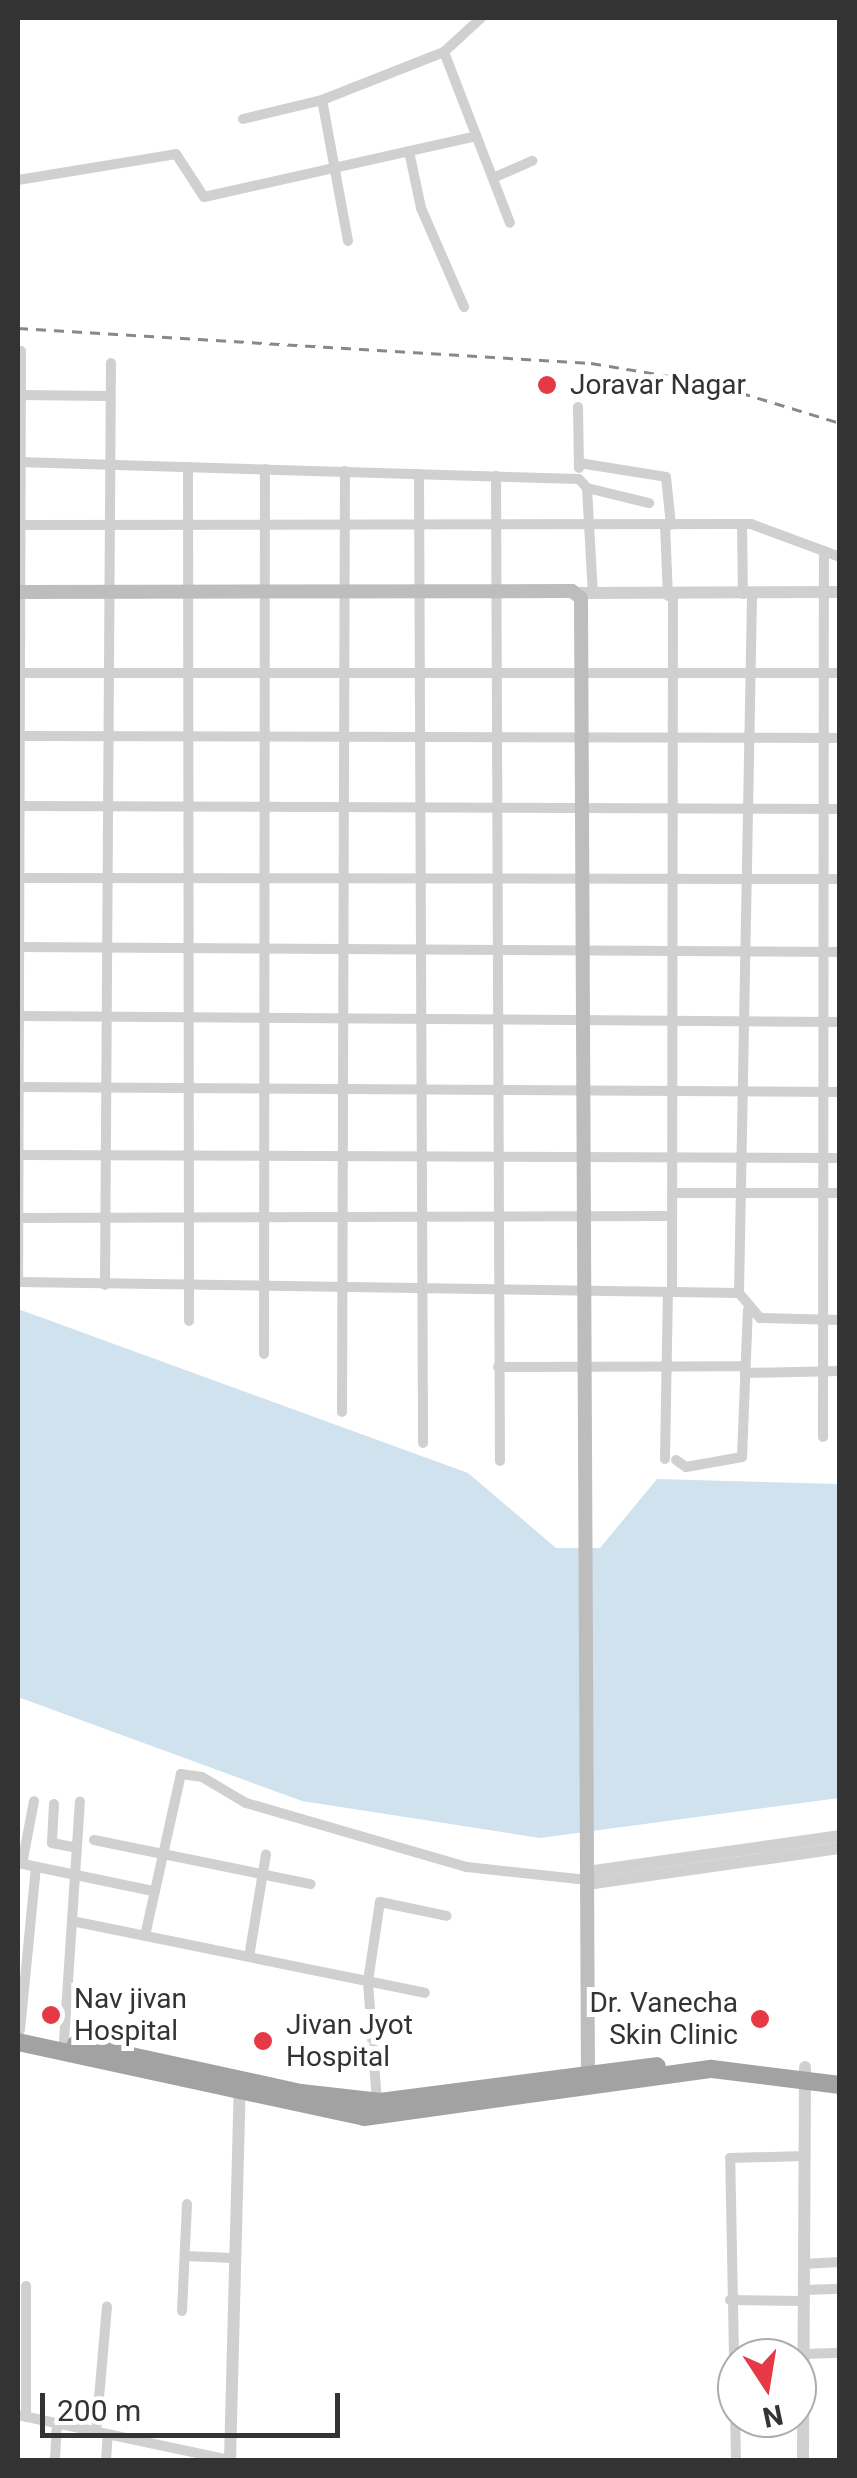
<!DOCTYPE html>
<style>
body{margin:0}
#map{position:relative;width:857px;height:2478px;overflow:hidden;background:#fff;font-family:Roboto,sans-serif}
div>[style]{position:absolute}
.water>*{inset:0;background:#cfe2ee}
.minor>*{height:10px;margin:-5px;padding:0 5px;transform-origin:5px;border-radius:5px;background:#d0d0d0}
.tertiary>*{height:12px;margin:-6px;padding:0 6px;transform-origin:6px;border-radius:6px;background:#d0d0d0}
.secondary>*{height:14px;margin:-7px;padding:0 7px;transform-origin:7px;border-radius:7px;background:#bdbdbd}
.trunk>*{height:18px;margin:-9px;padding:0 9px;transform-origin:9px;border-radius:9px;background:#a2a2a2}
.rail>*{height:2.5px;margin-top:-1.25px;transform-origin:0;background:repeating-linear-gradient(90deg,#888 0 10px,transparent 0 18px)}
.dots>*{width:28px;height:28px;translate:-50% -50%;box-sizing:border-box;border:5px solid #fff;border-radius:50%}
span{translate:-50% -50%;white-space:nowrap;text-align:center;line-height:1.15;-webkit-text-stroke:10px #fff;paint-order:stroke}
.poi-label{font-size:28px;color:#333}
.left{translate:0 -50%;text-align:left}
.right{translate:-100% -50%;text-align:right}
.frame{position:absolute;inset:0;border:20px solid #333;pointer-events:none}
.north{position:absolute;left:717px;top:2338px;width:100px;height:100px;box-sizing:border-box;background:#fff;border:2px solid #adadad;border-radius:50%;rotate:168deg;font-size:28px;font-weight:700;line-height:40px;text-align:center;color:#333}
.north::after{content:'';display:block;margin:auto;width:35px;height:45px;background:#e63946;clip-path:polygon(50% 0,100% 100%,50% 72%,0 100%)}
.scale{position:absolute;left:40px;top:2393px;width:300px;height:45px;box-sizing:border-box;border:5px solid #333;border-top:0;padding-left:12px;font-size:30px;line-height:35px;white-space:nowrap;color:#333;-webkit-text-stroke:8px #fff;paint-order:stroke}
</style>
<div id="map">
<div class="water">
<div style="clip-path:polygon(18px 1309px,468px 1473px,556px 1548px,600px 1548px,657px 1479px,839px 1484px,839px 1798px,540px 1838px,302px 1801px,18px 1697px)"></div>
</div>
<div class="minor">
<div style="left:444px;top:52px;width:183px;rotate:68.9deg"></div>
<div style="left:243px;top:119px;width:81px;rotate:-13.5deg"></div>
<div style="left:409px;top:151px;width:58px;rotate:78.1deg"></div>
<div style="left:421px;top:208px;width:108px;rotate:66.5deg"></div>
<div style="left:493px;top:178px;width:43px;rotate:-23.6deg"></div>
<div style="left:18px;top:180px;width:160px;rotate:-9.3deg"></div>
<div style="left:176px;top:154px;width:51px;rotate:56.9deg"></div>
<div style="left:204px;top:197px;width:279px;rotate:-12.6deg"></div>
<div style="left:348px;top:241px;width:143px;rotate:-100.4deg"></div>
<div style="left:322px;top:100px;width:131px;rotate:-21.5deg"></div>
<div style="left:444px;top:52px;width:50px;rotate:-42.6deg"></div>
<div style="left:21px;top:351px;width:931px;rotate:90.18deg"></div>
<div style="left:18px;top:1282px;width:721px;rotate:0.87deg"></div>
<div style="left:739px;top:1293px;width:33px;rotate:50deg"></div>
<div style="left:760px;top:1318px;width:80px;rotate:1.4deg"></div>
<div style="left:18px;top:395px;width:92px;rotate:0.6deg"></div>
<div style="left:578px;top:407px;width:61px;rotate:89.1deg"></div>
<div style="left:18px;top:462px;width:561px;rotate:1.74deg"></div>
<div style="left:579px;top:479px;width:12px;rotate:48deg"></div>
<div style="left:587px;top:488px;width:106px;rotate:86.8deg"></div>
<div style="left:579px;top:463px;width:88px;rotate:9.1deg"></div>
<div style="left:666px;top:477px;width:48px;rotate:84.1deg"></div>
<div style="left:188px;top:467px;width:854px;rotate:89.93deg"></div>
<div style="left:419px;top:474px;width:969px;rotate:89.76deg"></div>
<div style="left:496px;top:476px;width:985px;rotate:89.77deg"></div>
<div style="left:587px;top:488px;width:64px;rotate:13.6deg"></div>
<div style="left:742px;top:524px;width:70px;rotate:89.2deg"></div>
<div style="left:18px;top:525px;width:733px;rotate:-0.08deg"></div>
<div style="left:751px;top:524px;width:95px;rotate:20.3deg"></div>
<div style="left:665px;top:525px;width:71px;rotate:87.6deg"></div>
<div style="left:21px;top:673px;width:819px"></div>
<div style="left:21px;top:736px;width:819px;rotate:0.14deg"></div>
<div style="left:18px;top:806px;width:822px;rotate:0.21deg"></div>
<div style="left:18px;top:878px;width:822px;rotate:0.07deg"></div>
<div style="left:18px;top:947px;width:822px;rotate:0.35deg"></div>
<div style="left:18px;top:1016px;width:822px;rotate:0.42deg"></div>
<div style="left:20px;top:1087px;width:820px;rotate:0.35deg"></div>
<div style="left:18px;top:1155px;width:822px;rotate:0.21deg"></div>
<div style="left:672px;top:1193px;width:168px"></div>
<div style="left:18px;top:1218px;width:654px;rotate:-0.18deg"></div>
<div style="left:105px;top:1285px;width:922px;rotate:-89.63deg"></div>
<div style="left:672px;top:1292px;width:696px;rotate:-89.92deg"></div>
<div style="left:739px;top:1293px;width:699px;rotate:-88.93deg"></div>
<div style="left:264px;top:1354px;width:885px;rotate:-89.94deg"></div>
<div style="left:498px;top:1367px;width:247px;rotate:-0.2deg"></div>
<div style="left:745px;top:1373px;width:95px;rotate:-1.2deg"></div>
<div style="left:342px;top:1412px;width:941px;rotate:-89.82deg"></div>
<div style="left:823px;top:1437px;width:886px;rotate:-89.94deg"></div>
<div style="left:665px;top:1459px;width:167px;rotate:-89deg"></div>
<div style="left:676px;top:1460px;width:12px;rotate:35deg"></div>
<div style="left:686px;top:1467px;width:57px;rotate:-10.1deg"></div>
<div style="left:742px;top:1457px;width:147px;rotate:-87.7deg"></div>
<div style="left:54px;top:1804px;width:39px;rotate:93deg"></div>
<div style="left:52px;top:1843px;width:25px;rotate:11deg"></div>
<div style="left:94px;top:1840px;width:221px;rotate:11.5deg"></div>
<div style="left:18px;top:1863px;width:138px;rotate:11.7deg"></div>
<div style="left:22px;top:1864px;width:64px;rotate:-79.2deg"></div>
<div style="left:72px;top:1921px;width:360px;rotate:11.5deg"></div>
<div style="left:145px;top:1936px;width:166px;rotate:-77.5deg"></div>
<div style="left:181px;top:1774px;width:21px;rotate:8deg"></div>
<div style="left:202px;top:1777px;width:51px;rotate:30.6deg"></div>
<div style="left:246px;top:1803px;width:230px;rotate:16.2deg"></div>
<div style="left:467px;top:1867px;width:121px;rotate:6.2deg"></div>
<div style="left:249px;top:1957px;width:104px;rotate:-80.6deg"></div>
<div style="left:20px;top:2030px;width:164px;rotate:-84.4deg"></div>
<div style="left:64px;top:2041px;width:240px;rotate:-86.2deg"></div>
<div style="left:377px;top:2102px;width:121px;rotate:-94.3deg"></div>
<div style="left:368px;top:1981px;width:80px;rotate:-81.4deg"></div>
<div style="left:380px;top:1902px;width:68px;rotate:11.8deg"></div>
<div style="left:185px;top:2256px;width:48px;rotate:2.4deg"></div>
<div style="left:804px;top:2264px;width:36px;rotate:-3deg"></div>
<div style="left:804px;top:2290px;width:36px;rotate:-2deg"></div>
<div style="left:730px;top:2300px;width:74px;rotate:0.8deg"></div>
<div style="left:182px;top:2311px;width:107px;rotate:-87.3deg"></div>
<div style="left:804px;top:2354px;width:36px;rotate:-2deg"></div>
<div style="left:18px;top:2415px;width:217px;rotate:12deg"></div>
<div style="left:26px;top:2417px;width:131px;rotate:-90deg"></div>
<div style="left:96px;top:2432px;width:126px;rotate:-85deg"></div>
<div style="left:55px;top:2460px;width:36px;rotate:-87deg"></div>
<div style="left:106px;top:2460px;width:26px;rotate:-86deg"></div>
<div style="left:736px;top:2460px;width:302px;rotate:-91.1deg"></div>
<div style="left:730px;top:2158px;width:75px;rotate:-1.5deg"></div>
</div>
<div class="tertiary">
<div style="left:579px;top:593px;width:261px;rotate:-0.2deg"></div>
<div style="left:587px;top:1872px;width:256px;rotate:-8.1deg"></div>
<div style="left:587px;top:1884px;width:256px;rotate:-8.1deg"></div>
<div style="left:230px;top:2460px;width:377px;rotate:-88.5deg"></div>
<div style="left:803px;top:2460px;width:393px;rotate:-89.7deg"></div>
</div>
<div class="secondary">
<div style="left:18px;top:592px;width:554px;rotate:-0.1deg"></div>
<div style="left:572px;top:591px;width:11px;rotate:38deg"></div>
<div style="left:581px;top:598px;width:1487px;rotate:89.73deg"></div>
</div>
<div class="trunk">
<div style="left:18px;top:2042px;width:354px;rotate:12.2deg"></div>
<div style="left:364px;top:2117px;width:351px;rotate:-7.9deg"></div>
<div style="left:712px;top:2069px;width:129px;rotate:7.1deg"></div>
<div style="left:76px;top:2044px;width:230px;rotate:12.3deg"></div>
<div style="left:301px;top:2093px;width:80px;rotate:6.5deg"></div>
<div style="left:380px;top:2102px;width:279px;rotate:-7.4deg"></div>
</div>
<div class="rail">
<div style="left:18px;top:328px;width:574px;rotate:3.5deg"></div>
<div style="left:591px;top:363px;width:117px;rotate:9.4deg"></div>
<div style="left:706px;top:382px;width:140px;rotate:17deg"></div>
</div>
<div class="dots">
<div style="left:547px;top:385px;background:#e63946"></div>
<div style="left:51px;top:2015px;background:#e63946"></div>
<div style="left:760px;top:2019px;background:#e63946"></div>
<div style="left:263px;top:2041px;background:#e63946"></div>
</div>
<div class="poi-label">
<span class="left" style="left:570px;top:385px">Joravar Nagar</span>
<span class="left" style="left:74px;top:2015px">Nav jivan<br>Hospital</span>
<span class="right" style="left:738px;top:2019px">Dr. Vanecha<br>Skin Clinic</span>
<span class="left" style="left:286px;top:2041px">Jivan Jyot<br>Hospital</span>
</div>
<div class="frame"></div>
<div class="north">N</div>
<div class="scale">200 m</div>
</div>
